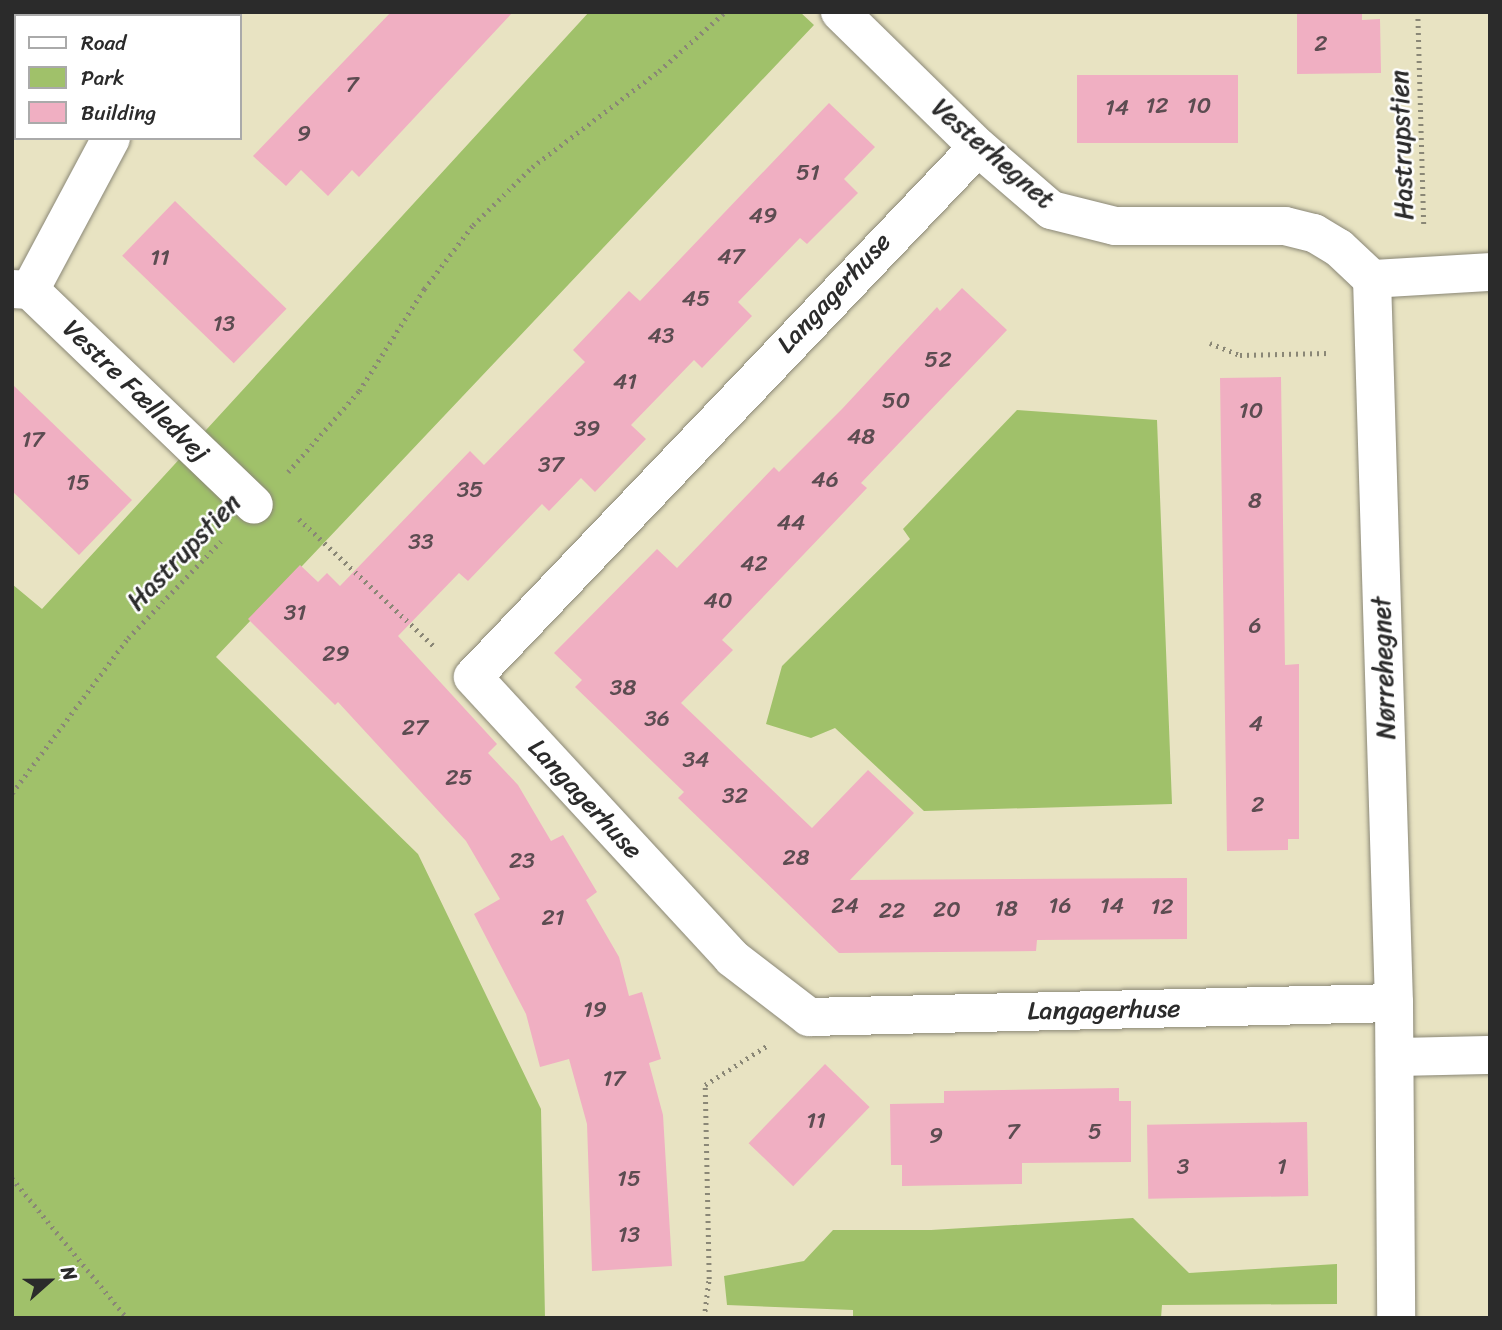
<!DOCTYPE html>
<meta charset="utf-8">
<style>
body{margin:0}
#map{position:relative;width:1502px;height:1330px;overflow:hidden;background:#e8e3c2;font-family:Sriracha,sans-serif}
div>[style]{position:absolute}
.green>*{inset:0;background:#a0c16a}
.building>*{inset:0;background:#f0afc2;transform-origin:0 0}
.path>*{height:4.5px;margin-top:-2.25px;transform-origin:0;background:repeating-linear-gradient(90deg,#8a8776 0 2px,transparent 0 7px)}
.roads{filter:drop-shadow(0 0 2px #8a8776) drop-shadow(0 0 2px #8a8776)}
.minor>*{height:38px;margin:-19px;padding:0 19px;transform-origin:19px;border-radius:19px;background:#fff}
span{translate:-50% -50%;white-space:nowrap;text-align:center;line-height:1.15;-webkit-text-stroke:5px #fff;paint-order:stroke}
.number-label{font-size:23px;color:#5c4c51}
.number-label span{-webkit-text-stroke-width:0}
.street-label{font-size:26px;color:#2b2b2b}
.frame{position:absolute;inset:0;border:14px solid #2b2b2b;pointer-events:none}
.legend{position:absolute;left:14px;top:14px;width:228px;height:126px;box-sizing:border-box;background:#fff;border:2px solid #aaa;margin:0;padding:9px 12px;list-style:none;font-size:21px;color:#2b2b2b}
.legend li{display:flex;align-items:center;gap:14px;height:35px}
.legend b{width:35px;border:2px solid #aaa}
.north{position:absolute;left:14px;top:1246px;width:70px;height:70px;-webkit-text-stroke:5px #fff;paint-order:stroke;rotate:69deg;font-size:19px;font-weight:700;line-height:28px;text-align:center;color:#2b2b2b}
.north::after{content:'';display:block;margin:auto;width:24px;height:32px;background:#2b2b2b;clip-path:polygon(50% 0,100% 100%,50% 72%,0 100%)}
</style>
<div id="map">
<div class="green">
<div style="clip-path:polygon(589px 12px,800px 12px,814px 25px,216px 657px,418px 854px,541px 1109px,545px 1318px,12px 1318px,12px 584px,42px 609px)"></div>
<div style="clip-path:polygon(1017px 410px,1157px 420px,1172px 804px,924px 811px,835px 728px,811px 738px,766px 724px,782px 666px,910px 539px,903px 529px)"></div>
<div style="clip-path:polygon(1133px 1218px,1189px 1273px,1337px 1264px,1337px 1304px,1162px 1305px,1161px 1318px,853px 1318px,853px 1310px,727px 1305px,724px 1276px,804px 1261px,833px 1230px,931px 1230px)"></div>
</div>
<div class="building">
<div style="clip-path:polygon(391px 12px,513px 12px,359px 177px,352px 170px,328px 196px,301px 170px,286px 186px,253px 156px)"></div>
<div style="clip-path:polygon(1297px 12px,1362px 12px,1362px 20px,1380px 19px,1381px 73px,1297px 74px)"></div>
<div style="left:1238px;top:75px;width:68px;height:161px;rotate:90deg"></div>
<div style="clip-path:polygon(829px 103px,875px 147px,844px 179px,858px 193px,807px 244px,800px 238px,738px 302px,752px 316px,702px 368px,694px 360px,631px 425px,646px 439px,595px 492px,581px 478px,549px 511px,542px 504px,468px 581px,459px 573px,398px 636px,497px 744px,488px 753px,518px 785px,551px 841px,563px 835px,597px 892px,586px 900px,619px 957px,629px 996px,642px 992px,661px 1059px,649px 1063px,663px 1115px,672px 1266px,592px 1271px,587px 1124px,569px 1059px,540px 1067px,526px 1014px,474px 914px,500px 899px,466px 841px,338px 702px,335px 705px,248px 619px,300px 565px,318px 582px,327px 573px,340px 586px,470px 451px,484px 465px,585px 362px,573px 350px,629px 291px,640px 301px)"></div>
<div style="left:175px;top:201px;width:155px;height:76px;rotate:44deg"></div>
<div style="clip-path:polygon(962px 288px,1007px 330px,861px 483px,867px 488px,722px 640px,733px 650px,681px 703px,812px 828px,868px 770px,914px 813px,850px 880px,1187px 878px,1187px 939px,1037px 940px,1036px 951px,839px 953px,678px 798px,684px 792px,575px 687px,582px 680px,554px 653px,657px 549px,677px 568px,774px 467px,779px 472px,842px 409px,937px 307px,940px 311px)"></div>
<div style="clip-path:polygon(1281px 377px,1285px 665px,1299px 664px,1299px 839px,1288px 839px,1288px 850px,1227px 851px,1220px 378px)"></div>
<div style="clip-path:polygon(12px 384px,132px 500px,79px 555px,12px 491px)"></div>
<div style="left:825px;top:1064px;width:62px;height:110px;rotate:44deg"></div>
<div style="clip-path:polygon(1119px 1088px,1119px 1101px,1131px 1101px,1131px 1162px,1022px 1163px,1022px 1184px,902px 1186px,902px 1165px,891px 1165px,890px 1104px,944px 1103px,944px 1091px)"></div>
<div style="left:1307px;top:1122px;width:74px;height:160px;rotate:89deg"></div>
</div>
<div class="path">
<div style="left:1418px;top:12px;width:215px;rotate:88.4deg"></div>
<div style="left:1210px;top:343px;width:32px;rotate:22deg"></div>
<div style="left:1240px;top:355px;width:88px;rotate:-1.3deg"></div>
<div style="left:288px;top:472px;width:108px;rotate:-48.8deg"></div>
<div style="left:359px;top:391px;width:121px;rotate:-57.5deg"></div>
<div style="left:424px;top:289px;width:81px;rotate:-52.6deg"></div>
<div style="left:473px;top:225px;width:83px;rotate:-44.5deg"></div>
<div style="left:532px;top:167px;width:159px;rotate:-37.1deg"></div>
<div style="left:659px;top:71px;width:89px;rotate:-41.8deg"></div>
<div style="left:299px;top:519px;width:187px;rotate:43.3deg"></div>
<div style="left:12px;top:793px;width:194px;rotate:-53.2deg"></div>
<div style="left:128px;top:638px;width:134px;rotate:-46.2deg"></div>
<div style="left:12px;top:1178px;width:181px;rotate:50.6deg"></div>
<div style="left:704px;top:1318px;width:39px;rotate:-83deg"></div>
<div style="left:709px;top:1279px;width:194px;rotate:-91.2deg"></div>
<div style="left:705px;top:1085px;width:75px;rotate:-32.4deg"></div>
</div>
<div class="roads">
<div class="minor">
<div style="left:840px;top:12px;width:193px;rotate:44.4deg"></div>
<div style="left:978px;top:147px;width:96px;rotate:40.8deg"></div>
<div style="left:1051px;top:210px;width:66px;rotate:14deg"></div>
<div style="left:1115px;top:226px;width:170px"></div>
<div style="left:1285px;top:226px;width:30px;rotate:14deg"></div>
<div style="left:1314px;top:233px;width:29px;rotate:31deg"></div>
<div style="left:1339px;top:248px;width:45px;rotate:43.2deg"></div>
<div style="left:186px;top:16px;width:6px;rotate:-45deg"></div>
<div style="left:978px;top:147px;width:732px;rotate:133.62deg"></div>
<div style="left:473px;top:677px;width:382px;rotate:47.3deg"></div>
<div style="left:732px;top:958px;width:97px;rotate:37.5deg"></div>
<div style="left:809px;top:1017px;width:585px;rotate:-1.37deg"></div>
<div style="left:1372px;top:279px;width:724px;rotate:88.26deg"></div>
<div style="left:1394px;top:1003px;width:315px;rotate:89.6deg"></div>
<div style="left:1372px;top:279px;width:118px;rotate:-3.4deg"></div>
<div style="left:12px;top:289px;width:18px;rotate:3deg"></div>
<div style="left:30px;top:290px;width:310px;rotate:43.8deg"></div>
<div style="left:30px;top:290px;width:172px;rotate:-61.9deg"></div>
<div style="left:1395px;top:1057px;width:95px;rotate:-1.2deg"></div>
</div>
</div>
<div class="number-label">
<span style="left:1321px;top:44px">2</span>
<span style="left:352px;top:85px">7</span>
<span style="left:1157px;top:106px">12</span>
<span style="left:1199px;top:106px">10</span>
<span style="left:1117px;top:108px">14</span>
<span style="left:304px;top:134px">9</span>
<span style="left:808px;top:173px">51</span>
<span style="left:763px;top:216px">49</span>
<span style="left:731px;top:257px">47</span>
<span style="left:160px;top:258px">11</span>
<span style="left:696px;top:299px">45</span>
<span style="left:224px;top:324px">13</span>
<span style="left:661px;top:336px">43</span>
<span style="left:938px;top:360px">52</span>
<span style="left:625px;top:382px">41</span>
<span style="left:896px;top:401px">50</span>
<span style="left:1251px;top:411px">10</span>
<span style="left:587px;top:429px">39</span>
<span style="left:861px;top:437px">48</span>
<span style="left:33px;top:440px">17</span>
<span style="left:551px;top:465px">37</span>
<span style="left:825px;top:480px">46</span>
<span style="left:78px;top:483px">15</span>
<span style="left:470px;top:490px">35</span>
<span style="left:1255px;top:501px">8</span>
<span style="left:791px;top:523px">44</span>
<span style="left:421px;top:542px">33</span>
<span style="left:754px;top:564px">42</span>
<span style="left:718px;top:601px">40</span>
<span style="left:295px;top:613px">31</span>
<span style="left:1255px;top:626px">6</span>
<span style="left:336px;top:654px">29</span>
<span style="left:623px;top:688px">38</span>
<span style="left:657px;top:719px">36</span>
<span style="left:1256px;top:724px">4</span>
<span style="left:415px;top:728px">27</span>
<span style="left:696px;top:760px">34</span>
<span style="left:459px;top:778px">25</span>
<span style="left:735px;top:796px">32</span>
<span style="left:1258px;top:805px">2</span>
<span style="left:796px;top:858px">28</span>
<span style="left:522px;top:861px">23</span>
<span style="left:845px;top:906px">24</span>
<span style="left:1060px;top:906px">16</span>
<span style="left:1112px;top:906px">14</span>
<span style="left:1162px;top:907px">12</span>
<span style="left:1006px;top:909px">18</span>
<span style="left:947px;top:910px">20</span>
<span style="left:892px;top:911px">22</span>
<span style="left:553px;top:918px">21</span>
<span style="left:595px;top:1010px">19</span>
<span style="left:614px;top:1079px">17</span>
<span style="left:816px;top:1121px">11</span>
<span style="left:1013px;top:1132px">7</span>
<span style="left:1095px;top:1132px">5</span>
<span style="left:936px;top:1136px">9</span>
<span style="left:1183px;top:1167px">3</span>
<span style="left:1282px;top:1167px">1</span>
<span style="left:629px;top:1179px">15</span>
<span style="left:629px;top:1235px">13</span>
</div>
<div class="street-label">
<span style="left:1402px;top:145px;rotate:-92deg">Hastrupstien</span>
<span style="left:993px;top:154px;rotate:41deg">Vesterhegnet</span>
<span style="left:834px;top:293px;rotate:-47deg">Langagerhuse</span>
<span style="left:136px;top:391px;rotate:44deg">Vestre Fælledvej</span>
<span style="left:184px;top:552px;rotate:-46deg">Hastrupstien</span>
<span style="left:1384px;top:668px;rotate:-92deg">Nørrehegnet</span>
<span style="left:585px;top:799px;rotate:47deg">Langagerhuse</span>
<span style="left:1104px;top:1010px;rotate:-1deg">Langagerhuse</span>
</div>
<div class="frame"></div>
<ul class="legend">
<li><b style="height:9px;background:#fff"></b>Road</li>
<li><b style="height:19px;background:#a0c16a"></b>Park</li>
<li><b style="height:19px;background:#f0afc2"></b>Building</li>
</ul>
<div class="north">N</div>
</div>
